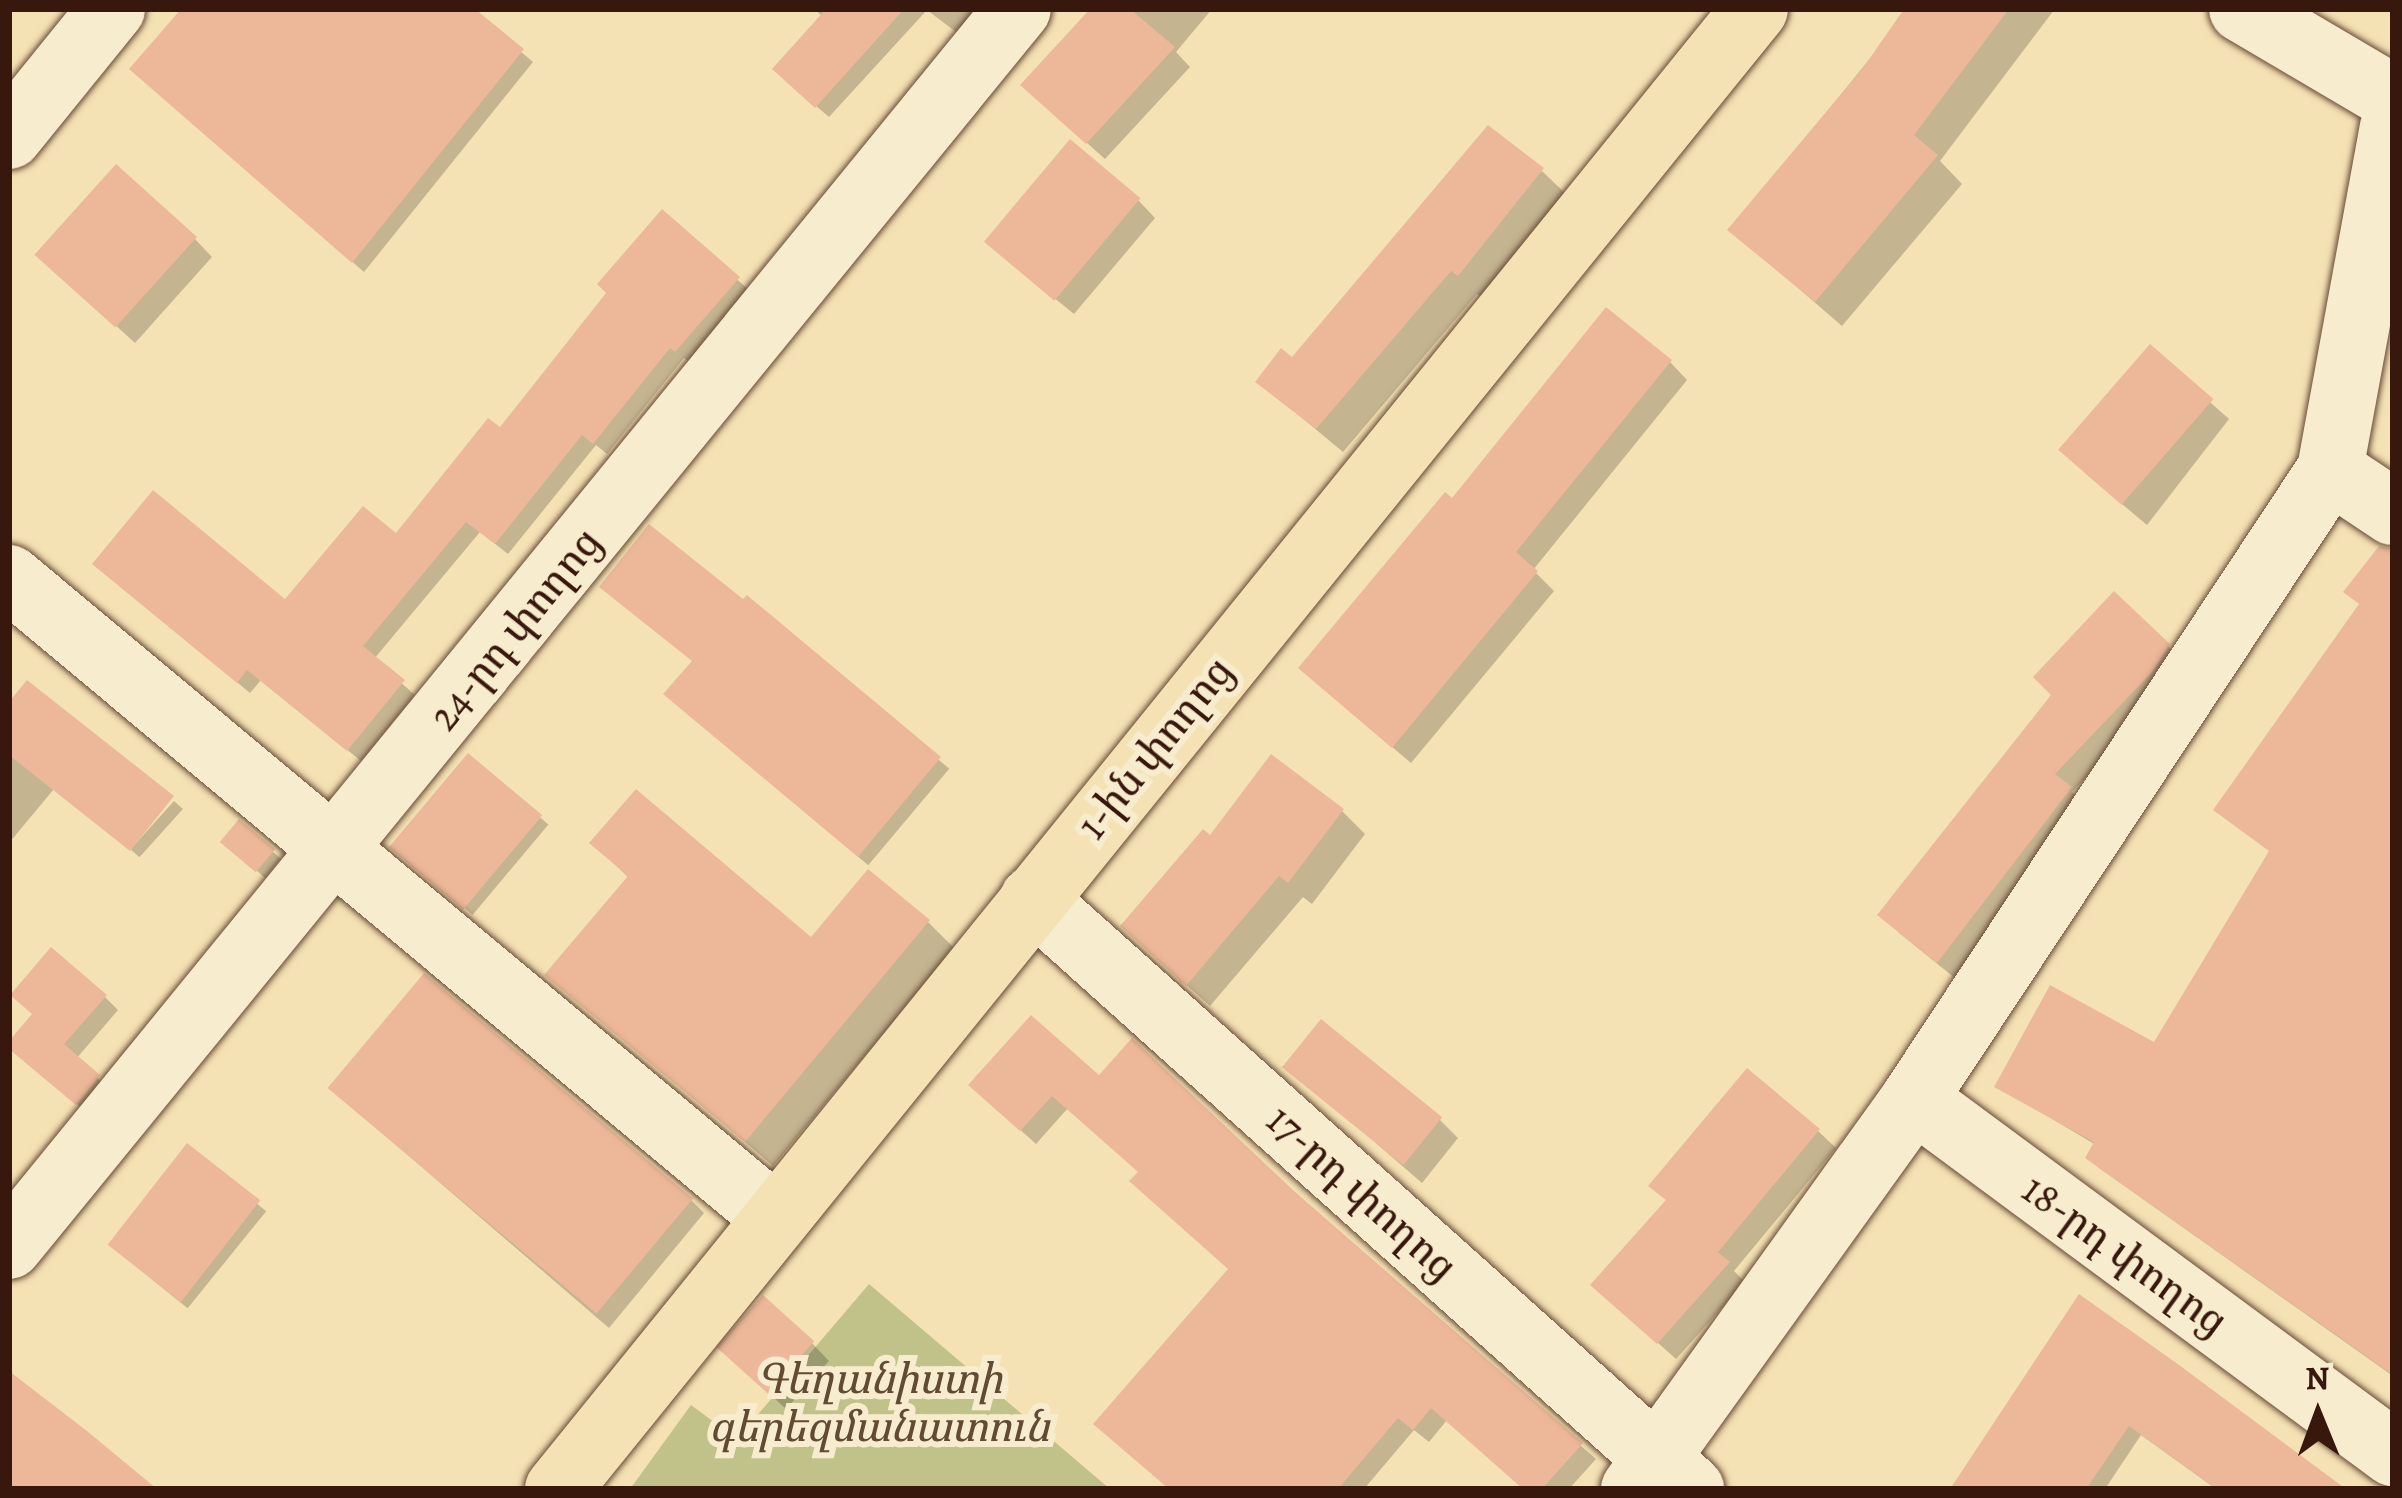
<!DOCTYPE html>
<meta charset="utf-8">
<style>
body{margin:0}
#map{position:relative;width:2402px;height:1498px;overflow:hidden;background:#f5e2b4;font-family:Alegreya,"Noto Serif Armenian",serif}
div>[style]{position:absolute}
.green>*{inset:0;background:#c0c28a}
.shadow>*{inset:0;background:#0003;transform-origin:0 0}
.building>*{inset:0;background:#edb89a;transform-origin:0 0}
.roads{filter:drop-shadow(0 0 3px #674a36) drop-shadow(0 0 3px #674a36)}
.minor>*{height:66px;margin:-33px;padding:0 33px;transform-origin:33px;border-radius:33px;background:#f8ecce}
.major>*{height:66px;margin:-33px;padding:0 33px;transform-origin:33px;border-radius:33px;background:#f5e2b4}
span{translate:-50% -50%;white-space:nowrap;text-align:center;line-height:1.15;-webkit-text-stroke:12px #f8ecce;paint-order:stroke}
.street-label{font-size:42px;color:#38180c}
.park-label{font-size:42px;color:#614b32;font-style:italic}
.frame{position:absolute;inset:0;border:12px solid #38180c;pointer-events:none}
.north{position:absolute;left:2258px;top:1354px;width:120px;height:120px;-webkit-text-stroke:9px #f8ecce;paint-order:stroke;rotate:359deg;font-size:33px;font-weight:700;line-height:48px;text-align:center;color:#38180c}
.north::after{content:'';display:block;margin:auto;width:42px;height:54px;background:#38180c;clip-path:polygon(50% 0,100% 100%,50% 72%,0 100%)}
</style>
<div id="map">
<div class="green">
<div style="clip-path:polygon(869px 1284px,1110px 1489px,630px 1489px,691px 1405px,737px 1439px)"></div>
</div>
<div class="shadow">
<div style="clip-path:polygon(186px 9px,470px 9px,533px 62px,364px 272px,144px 80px)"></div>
<div style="clip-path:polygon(814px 9px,981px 9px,960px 35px,927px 10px,829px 117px,787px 81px,823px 17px)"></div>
<div style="clip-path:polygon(1094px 9px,1212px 9px,1176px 52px,1190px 67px,1105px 159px,1041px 102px)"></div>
<div style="clip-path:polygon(1910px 9px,2054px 10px,1940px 161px,1962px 184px,1842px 326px,1731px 230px)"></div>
<div style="clip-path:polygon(1542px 171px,1567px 195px,1484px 299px,1477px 294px,1343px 452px,1259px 382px)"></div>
<div style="clip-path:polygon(1138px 200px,1155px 218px,1074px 314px,1006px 259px)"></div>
<div style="clip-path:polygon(663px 213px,750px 291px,689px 362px,684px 358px,607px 454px,596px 445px,508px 554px,480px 532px,374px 659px,415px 695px,361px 761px,261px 680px,250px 693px,109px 576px,285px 604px,396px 537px,500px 431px,610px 293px)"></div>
<div style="clip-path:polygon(195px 239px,212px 257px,135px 343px,57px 272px)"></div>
<div style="clip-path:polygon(2150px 349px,2229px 419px,2147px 525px,2085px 473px,2116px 399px,2111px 394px)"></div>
<div style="clip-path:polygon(1670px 362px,1687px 380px,1533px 570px,1554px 591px,1411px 763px,1320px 686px,1452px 502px)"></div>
<div style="clip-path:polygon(2393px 551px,2393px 1376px,2099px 1168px,2089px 1158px,2096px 1145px,1998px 1087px,2155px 1046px,2272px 852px,2217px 810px,2362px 606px)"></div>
<div style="left:747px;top:599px;width:264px;height:126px;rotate:40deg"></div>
<div style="clip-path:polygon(2168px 646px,2186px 664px,2169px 689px,2072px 792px,2088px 807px,1956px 979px,1898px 932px)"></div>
<div style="clip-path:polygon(9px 707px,54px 789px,9px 843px)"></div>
<div style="left:468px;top:757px;width:105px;height:118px;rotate:40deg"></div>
<div style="left:174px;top:801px;width:12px;height:65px;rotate:42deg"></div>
<div style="clip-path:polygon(1342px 811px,1365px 834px,1312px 904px,1303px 897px,1210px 1006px,1146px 949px,1210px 839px)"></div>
<div style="clip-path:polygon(240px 823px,281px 859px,265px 878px,232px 849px)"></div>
<div style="clip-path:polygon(593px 843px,812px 941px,928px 922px,954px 948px,773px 1166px,548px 975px,630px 879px)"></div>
<div style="clip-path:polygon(105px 997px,118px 1010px,76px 1059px,112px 1091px,91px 1116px,23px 1059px)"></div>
<div style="clip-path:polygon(1302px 1079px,1440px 1120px,1458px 1138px,1422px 1183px)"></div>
<div style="clip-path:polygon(1099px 1080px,1292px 1193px,1596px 1459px,1569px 1489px,1526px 1489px,1447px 1420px,1429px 1442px,1414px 1430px,1364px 1489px,1171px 1489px,1231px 1270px,1141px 1173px,1068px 1108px,1036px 1144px,986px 1099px)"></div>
<div style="clip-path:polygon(345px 1101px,691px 1200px,704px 1213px,609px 1328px)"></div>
<div style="clip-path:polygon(1818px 1131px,1836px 1148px,1734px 1271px,1745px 1282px,1676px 1359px,1612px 1302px)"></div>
<div style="left:187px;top:1147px;width:102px;height:125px;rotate:39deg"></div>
<div style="clip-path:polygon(2080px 1299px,2345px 1489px,2216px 1489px,2141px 1435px,2105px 1489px,1951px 1489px)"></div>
<div style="clip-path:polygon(812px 1343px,829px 1361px,786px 1409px,740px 1367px)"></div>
</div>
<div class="building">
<div style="clip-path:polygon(181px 9px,475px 9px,524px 49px,352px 263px,129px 69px)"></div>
<div style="clip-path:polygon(826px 9px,904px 9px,815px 108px,772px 69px)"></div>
<div style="clip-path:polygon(1090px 9px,1130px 9px,1175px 47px,1086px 144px,1020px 85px)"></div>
<div style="clip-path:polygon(1904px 9px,2009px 9px,1914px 135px,1938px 155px,1815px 302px,1727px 230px,1863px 68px)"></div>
<div style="clip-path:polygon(1488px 125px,1544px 168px,1458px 276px,1451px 271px,1316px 429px,1255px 382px,1281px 348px,1292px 357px)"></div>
<div style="left:1070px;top:139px;width:92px;height:134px;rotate:40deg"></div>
<div style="left:116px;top:164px;width:109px;height:122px;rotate:42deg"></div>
<div style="clip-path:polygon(662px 209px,740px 277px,675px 352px,670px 348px,593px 444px,582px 435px,495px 544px,466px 522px,363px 646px,405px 680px,347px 751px,247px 670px,237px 683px,92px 564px,153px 490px,285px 599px,363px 506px,396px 533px,488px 418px,500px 427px,606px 293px,597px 284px)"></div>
<div style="clip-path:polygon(1606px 307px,1672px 360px,1516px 552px,1538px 571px,1392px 748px,1298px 668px,1445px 492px,1452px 498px)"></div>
<div style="left:2150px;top:344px;width:84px;height:140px;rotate:41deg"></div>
<div style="clip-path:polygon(649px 524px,743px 599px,747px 595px,941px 757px,858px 857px,663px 694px,692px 661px,599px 587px)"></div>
<div style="clip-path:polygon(2379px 546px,2393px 549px,2393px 1375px,2085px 1158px,2094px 1142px,1994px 1087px,2050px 985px,2154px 1042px,2269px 851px,2213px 810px,2359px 604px,2343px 592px)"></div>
<div style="clip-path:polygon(2114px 591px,2170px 644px,2152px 672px,2055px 774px,2072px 787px,1937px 963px,1877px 915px,2051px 695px,2033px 677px)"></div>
<div style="clip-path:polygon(27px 680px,174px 796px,130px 851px,9px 755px,9px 702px)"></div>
<div style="left:468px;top:753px;width:97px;height:123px;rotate:40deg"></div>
<div style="clip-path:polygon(1271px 754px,1344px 809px,1288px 883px,1279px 876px,1186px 986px,1120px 926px,1203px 829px,1210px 835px)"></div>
<div style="clip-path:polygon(636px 789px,811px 937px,868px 869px,930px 920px,745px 1142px,544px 975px,628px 876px,589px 843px)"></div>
<div style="left:239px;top:819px;width:47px;height:30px;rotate:40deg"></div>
<div style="clip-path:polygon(51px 947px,107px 995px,64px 1044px,100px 1075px,76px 1105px,9px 1049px,9px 1041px,32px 1014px,10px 995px)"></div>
<div style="left:424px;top:973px;width:351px;height:150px;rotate:40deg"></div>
<div style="clip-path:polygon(1031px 1015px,1099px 1075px,1132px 1038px,1294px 1191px,1583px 1443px,1542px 1489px,1523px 1489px,1431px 1408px,1413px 1430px,1398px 1418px,1338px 1489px,1169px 1489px,1093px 1424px,1228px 1269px,1129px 1181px,1138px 1172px,1052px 1096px,1020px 1131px,968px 1085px)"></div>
<div style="left:1321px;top:1019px;width:156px;height:62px;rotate:39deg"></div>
<div style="clip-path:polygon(1747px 1068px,1820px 1129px,1718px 1252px,1730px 1262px,1657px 1344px,1590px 1285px,1666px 1200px,1648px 1186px)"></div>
<div style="left:187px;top:1143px;width:93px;height:129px;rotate:38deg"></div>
<div style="clip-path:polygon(2079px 1294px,2175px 1362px,2346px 1489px,2217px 1489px,2129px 1426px,2086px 1489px,1950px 1489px)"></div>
<div style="left:763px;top:1295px;width:69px;height:70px;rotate:42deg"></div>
<div style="clip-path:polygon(9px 1371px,87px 1431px,157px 1489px,9px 1489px)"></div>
</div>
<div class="roads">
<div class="minor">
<div style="left:2242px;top:9px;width:175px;rotate:30.5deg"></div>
<div style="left:9px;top:136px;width:164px;rotate:-51deg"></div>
<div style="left:2330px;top:470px;width:76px;rotate:33.7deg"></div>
<div style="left:9px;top:578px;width:999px;rotate:39.84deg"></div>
<div style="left:1033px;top:899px;width:884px;rotate:41.88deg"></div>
<div style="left:1914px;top:1099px;width:596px;rotate:36.47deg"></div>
<div style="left:9px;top:1246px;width:1596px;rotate:-50.8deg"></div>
<div style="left:1634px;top:1489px;width:480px;rotate:-54.3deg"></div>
<div style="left:1914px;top:1099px;width:754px;rotate:-56.52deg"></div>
<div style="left:2330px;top:470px;width:349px;rotate:-79.6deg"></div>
</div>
<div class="major">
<div style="left:558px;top:1489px;width:1903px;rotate:-51.03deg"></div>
</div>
</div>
<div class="street-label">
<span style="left:515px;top:629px;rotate:-51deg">24-րդ փողոց</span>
<span style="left:1155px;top:748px;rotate:-51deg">1-ին փողոց</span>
<span style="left:1362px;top:1193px;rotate:42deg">17-րդ փողոց</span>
<span style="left:2125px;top:1255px;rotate:36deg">18-րդ փողոց</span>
</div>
<div class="park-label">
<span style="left:879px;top:1403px">Գեղանիստի<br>գերեզմանատուն</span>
</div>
<div class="frame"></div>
<div class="north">N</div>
</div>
